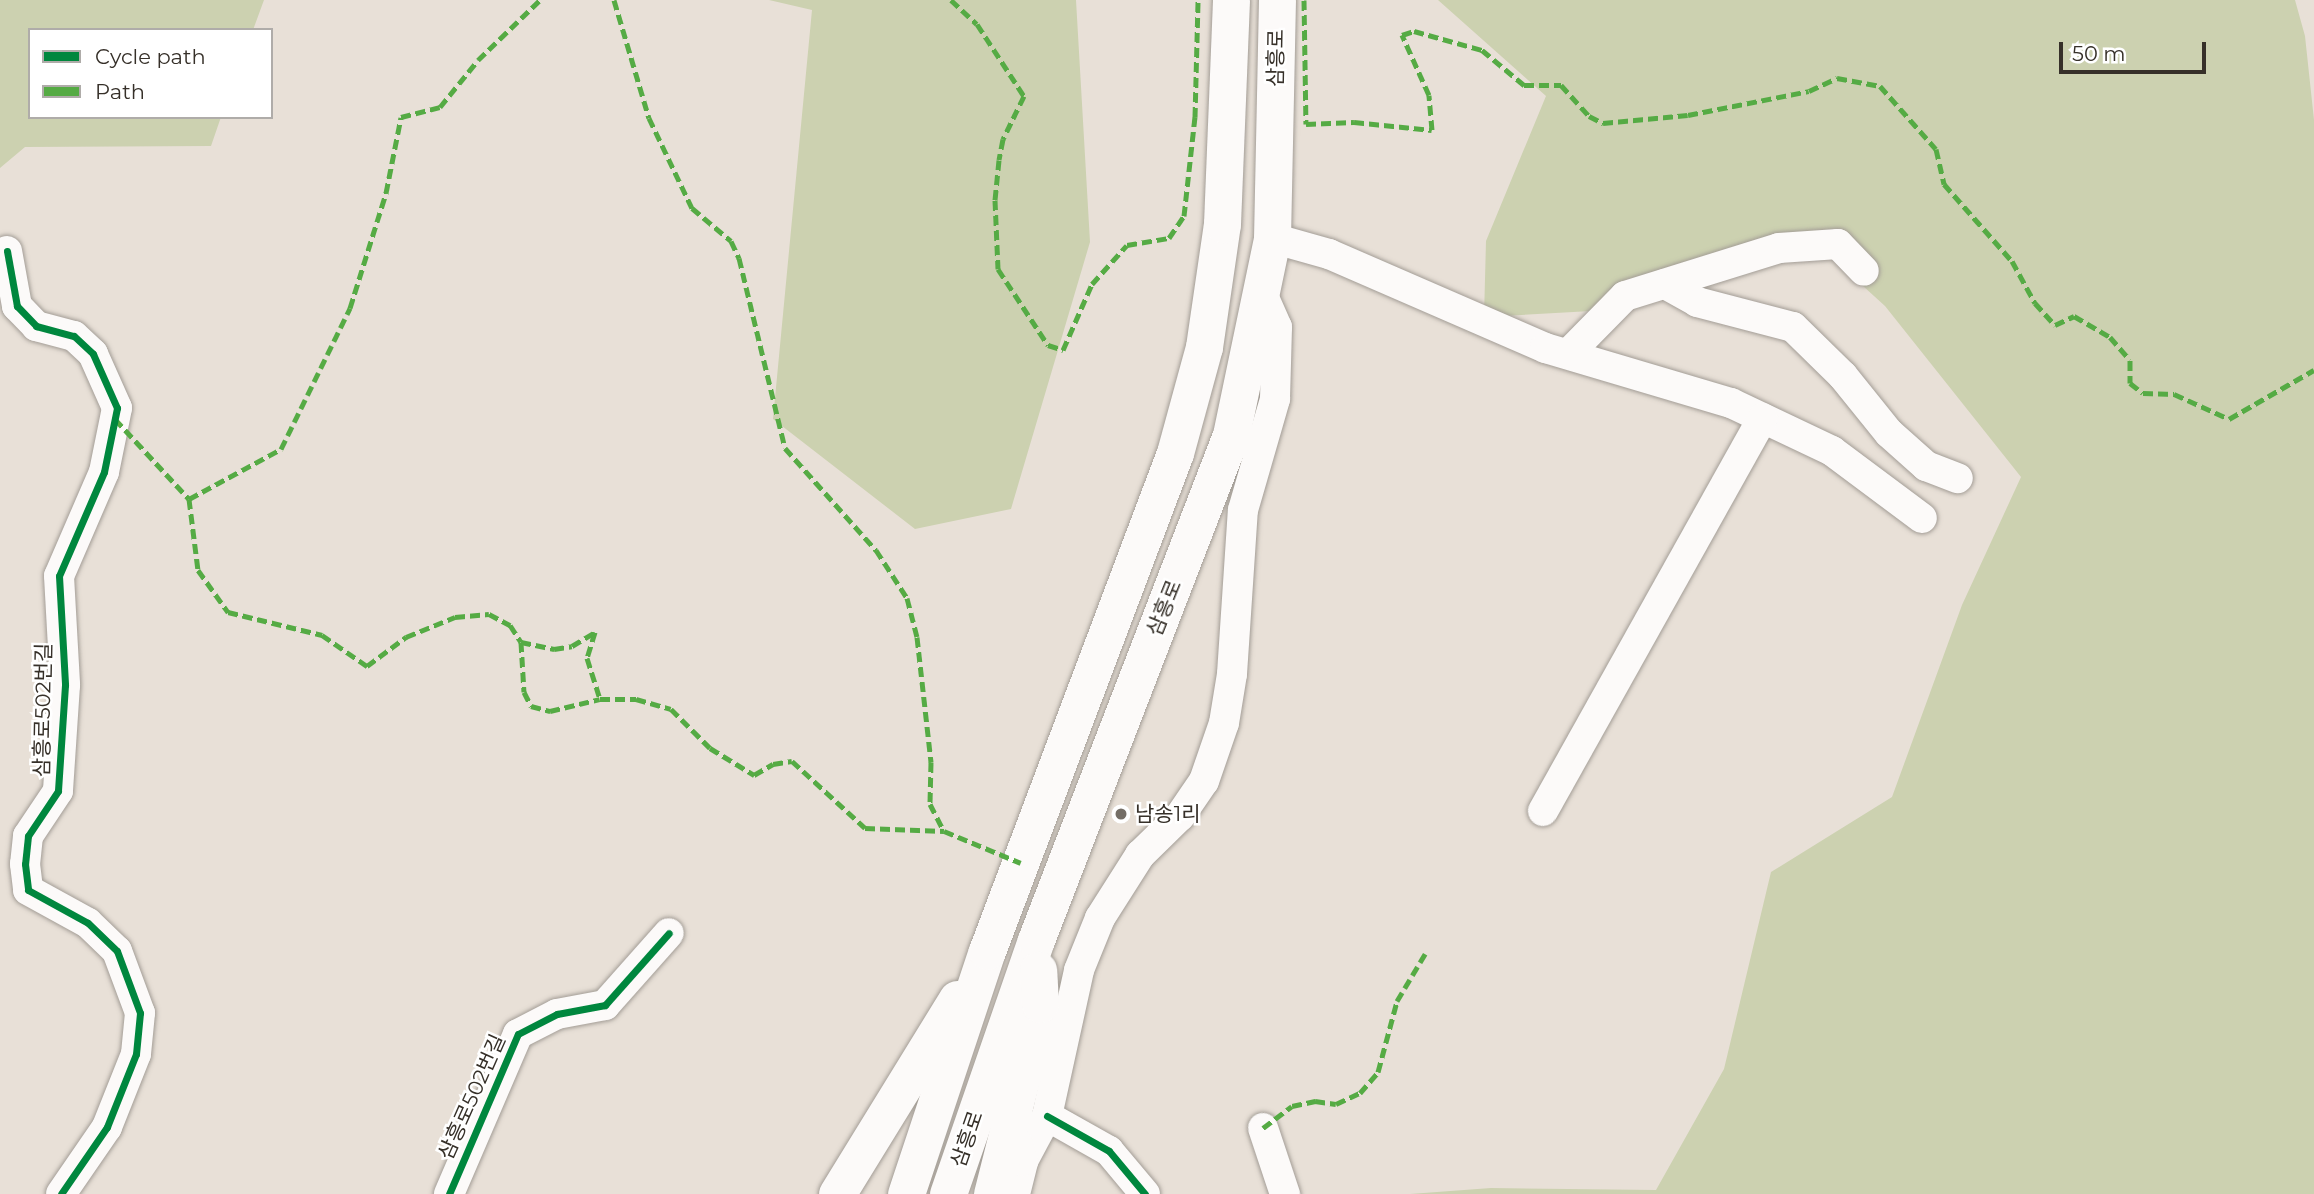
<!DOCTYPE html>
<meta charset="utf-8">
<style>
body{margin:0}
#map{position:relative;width:2314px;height:1194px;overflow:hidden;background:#e8e0d7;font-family:Montserrat,"Noto Sans KR",sans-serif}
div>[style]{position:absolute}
.green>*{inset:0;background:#ccd1b0}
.roads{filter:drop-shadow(0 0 2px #a39d96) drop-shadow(0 0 2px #a39d96)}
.minor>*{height:30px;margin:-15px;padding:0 15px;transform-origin:15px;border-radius:15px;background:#fcfaf9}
.major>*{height:37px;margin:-18.5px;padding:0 18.5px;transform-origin:18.5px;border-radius:18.5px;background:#fcfaf9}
.quiet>*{height:5px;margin-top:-2.5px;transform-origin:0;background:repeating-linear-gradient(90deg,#55ab44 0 10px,transparent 0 15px)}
.cycleway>*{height:7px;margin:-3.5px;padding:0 3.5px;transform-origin:3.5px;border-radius:3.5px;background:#00873e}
.dots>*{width:19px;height:19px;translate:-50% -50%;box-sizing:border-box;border:4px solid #fff;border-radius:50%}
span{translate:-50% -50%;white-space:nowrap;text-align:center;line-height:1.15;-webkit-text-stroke:5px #fff;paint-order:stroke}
.street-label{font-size:21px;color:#363029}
.poi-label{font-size:21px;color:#363029}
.left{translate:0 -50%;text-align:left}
.legend{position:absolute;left:28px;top:28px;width:245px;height:91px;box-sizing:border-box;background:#fff;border:2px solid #afaca9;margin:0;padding:9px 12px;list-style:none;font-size:21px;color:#363029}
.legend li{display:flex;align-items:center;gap:14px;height:35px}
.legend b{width:35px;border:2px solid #afaca9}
.scale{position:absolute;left:2059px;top:42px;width:147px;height:32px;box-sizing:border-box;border:4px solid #363029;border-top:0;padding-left:9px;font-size:21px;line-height:24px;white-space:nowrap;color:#363029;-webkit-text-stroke:5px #fff;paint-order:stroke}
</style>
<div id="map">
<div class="green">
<div style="clip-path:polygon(0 0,264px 0,253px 30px,30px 30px,30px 117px,221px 117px,211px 146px,25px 147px,0 168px)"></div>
<div style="clip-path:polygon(769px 0,1076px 0,1090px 242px,1011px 509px,915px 529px,773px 419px,812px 10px)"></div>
<div style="clip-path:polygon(1438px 0,2295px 0,2305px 36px,2314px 120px,2314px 1194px,1410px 1194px,1491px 1188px,1656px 1190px,1724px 1069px,1771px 872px,1892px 797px,1962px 605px,2021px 477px,1885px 306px,1819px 246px,1609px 310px,1484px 317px,1486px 241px,1546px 96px)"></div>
</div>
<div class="roads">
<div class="minor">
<div style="left:1272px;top:238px;width:59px;rotate:15.7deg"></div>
<div style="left:1329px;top:254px;width:236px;rotate:23.5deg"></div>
<div style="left:1545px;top:348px;width:194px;rotate:16.5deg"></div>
<div style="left:1731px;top:403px;width:112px;rotate:25.4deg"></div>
<div style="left:1832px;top:451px;width:112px;rotate:36.7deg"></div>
<div style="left:7px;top:251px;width:56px;rotate:79.7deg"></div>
<div style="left:17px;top:306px;width:28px;rotate:46deg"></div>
<div style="left:36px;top:326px;width:39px;rotate:15deg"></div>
<div style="left:74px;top:336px;width:26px;rotate:43deg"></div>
<div style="left:93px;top:354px;width:59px;rotate:66deg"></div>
<div style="left:117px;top:408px;width:65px;rotate:101.5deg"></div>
<div style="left:104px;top:472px;width:113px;rotate:113.4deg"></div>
<div style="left:59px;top:576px;width:109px;rotate:86.8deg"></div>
<div style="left:65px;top:685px;width:106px;rotate:93.8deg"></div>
<div style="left:58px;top:791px;width:54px;rotate:123.7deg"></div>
<div style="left:28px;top:836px;width:28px;rotate:96deg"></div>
<div style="left:25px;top:864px;width:26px;rotate:83deg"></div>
<div style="left:28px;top:890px;width:68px;rotate:28.8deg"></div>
<div style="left:88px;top:923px;width:40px;rotate:44deg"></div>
<div style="left:117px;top:951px;width:66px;rotate:69.6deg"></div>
<div style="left:140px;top:1013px;width:41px;rotate:95.6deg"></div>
<div style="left:136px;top:1054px;width:79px;rotate:111.7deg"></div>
<div style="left:107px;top:1127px;width:81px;rotate:124.5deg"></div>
<div style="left:1665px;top:284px;width:37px;rotate:29deg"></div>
<div style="left:1697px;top:302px;width:99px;rotate:14.6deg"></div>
<div style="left:1793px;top:327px;width:70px;rotate:44.4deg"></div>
<div style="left:1843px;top:376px;width:73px;rotate:51.1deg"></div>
<div style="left:1889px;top:433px;width:50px;rotate:41.7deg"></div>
<div style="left:1926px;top:466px;width:34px;rotate:21deg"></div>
<div style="left:1568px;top:354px;width:81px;rotate:-45.5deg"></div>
<div style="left:1625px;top:296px;width:161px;rotate:-17.3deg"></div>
<div style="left:1779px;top:248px;width:59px;rotate:-3.9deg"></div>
<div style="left:1838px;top:244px;width:37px;rotate:46deg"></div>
<div style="left:1543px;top:811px;width:450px;rotate:-60.8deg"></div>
<div style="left:1047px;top:1116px;width:71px;rotate:29.4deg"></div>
<div style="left:1109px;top:1151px;width:56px;rotate:50.1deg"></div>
<div style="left:1263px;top:1128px;width:70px;rotate:71.6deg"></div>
<div style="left:1023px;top:1161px;width:51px;rotate:-61.9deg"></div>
<div style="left:1047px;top:1116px;width:149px;rotate:-77.6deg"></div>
<div style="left:1079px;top:970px;width:56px;rotate:-68deg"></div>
<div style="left:1100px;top:918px;width:75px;rotate:-57.6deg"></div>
<div style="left:1140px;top:855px;width:56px;rotate:-44.3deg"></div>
<div style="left:1180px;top:816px;width:42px;rotate:-55.6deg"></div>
<div style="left:1204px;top:781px;width:61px;rotate:-71deg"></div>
<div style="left:1224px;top:723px;width:50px;rotate:-80.7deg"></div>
<div style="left:1232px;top:674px;width:164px;rotate:-86.2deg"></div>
<div style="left:1243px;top:510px;width:116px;rotate:-73.9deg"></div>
<div style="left:1275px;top:399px;width:72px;rotate:-88.4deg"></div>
<div style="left:1277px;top:327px;width:37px;rotate:-114deg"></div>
<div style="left:449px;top:1194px;width:174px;rotate:-66.7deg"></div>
<div style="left:518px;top:1034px;width:44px;rotate:-27.1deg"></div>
<div style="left:557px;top:1014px;width:49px;rotate:-10.6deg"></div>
<div style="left:605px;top:1005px;width:96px;rotate:-48.4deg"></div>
<div style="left:1015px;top:1194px;width:34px;rotate:-76deg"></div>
<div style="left:1023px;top:1161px;width:18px;rotate:-106deg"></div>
</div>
<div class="major">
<div style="left:837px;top:1194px;width:229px;rotate:-58.4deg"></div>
<div style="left:906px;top:1194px;width:256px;rotate:-71.6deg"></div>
<div style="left:987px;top:951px;width:532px;rotate:-69.32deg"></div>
<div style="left:1175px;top:453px;width:110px;rotate:-74.7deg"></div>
<div style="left:1204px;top:347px;width:124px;rotate:-81.7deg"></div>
<div style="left:1222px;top:224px;width:224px;rotate:-87.7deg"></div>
<div style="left:948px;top:1194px;width:269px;rotate:-70.9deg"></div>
<div style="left:1036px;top:940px;width:541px;rotate:-68.89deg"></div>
<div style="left:1231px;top:435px;width:201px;rotate:-78.2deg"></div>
<div style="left:1272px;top:238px;width:238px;rotate:-88.8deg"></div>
<div style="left:992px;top:1194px;width:196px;rotate:-75.8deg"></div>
<div style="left:1040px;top:1004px;width:34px;rotate:-93deg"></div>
</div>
</div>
<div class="quiet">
<div style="left:614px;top:0;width:123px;rotate:73.5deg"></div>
<div style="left:649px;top:118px;width:100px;rotate:64.5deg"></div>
<div style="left:692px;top:208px;width:51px;rotate:40.2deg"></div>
<div style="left:731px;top:241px;width:19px;rotate:65deg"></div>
<div style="left:739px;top:258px;width:195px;rotate:76.4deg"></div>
<div style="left:785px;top:448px;width:137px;rotate:48.3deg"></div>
<div style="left:876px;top:550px;width:57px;rotate:57.1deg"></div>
<div style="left:907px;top:598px;width:40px;rotate:75.6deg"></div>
<div style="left:917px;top:637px;width:126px;rotate:83.6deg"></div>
<div style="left:931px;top:762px;width:42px;rotate:91.4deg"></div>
<div style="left:930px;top:804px;width:30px;rotate:63deg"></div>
<div style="left:951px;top:0;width:35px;rotate:43deg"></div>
<div style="left:977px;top:24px;width:86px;rotate:56.9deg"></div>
<div style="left:1024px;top:96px;width:48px;rotate:116deg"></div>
<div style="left:1003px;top:139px;width:21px;rotate:101deg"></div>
<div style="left:999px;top:160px;width:40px;rotate:95.7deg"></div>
<div style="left:995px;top:200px;width:69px;rotate:87.5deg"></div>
<div style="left:998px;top:269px;width:91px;rotate:56.7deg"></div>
<div style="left:1048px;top:345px;width:16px;rotate:18deg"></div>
<div style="left:1063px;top:350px;width:72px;rotate:-66.3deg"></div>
<div style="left:1092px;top:284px;width:52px;rotate:-48.1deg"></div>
<div style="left:1127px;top:245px;width:43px;rotate:-9.5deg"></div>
<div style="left:1169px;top:238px;width:27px;rotate:-56deg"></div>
<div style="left:1184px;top:216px;width:100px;rotate:-83.7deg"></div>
<div style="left:1195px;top:117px;width:117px;rotate:-88.5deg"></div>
<div style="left:1304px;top:0;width:124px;rotate:89.1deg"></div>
<div style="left:1306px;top:124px;width:48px;rotate:-2.4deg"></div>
<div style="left:1354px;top:122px;width:78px;rotate:5.9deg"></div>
<div style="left:1432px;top:130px;width:35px;rotate:-95deg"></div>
<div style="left:1429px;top:95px;width:66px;rotate:-114.2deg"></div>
<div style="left:1402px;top:35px;width:13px;rotate:-18deg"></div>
<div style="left:1414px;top:31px;width:71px;rotate:15.6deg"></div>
<div style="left:1482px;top:50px;width:55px;rotate:39.8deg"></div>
<div style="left:1524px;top:85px;width:37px"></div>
<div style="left:1561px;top:85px;width:42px;rotate:47.9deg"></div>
<div style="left:1589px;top:116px;width:16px;rotate:27deg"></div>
<div style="left:1603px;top:123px;width:85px;rotate:-5.4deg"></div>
<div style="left:1688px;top:115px;width:123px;rotate:-11.2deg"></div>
<div style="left:1809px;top:91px;width:31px;rotate:-25deg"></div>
<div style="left:1837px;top:78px;width:44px;rotate:10.5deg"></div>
<div style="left:1880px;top:86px;width:84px;rotate:48.4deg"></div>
<div style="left:1936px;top:149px;width:36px;rotate:77deg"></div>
<div style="left:1944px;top:184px;width:103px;rotate:48.6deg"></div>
<div style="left:2012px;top:261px;width:48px;rotate:61.3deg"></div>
<div style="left:2035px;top:303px;width:30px;rotate:48deg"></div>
<div style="left:2055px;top:325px;width:21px;rotate:-25deg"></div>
<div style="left:2074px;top:316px;width:42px;rotate:30.3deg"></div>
<div style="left:2110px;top:337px;width:30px;rotate:49deg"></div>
<div style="left:2130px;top:360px;width:23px;rotate:90deg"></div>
<div style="left:2130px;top:383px;width:16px;rotate:38deg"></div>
<div style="left:2143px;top:393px;width:31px;rotate:2deg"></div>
<div style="left:2174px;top:394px;width:60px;rotate:24.4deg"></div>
<div style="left:2229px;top:419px;width:98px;rotate:-30deg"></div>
<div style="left:115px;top:419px;width:109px;rotate:47.2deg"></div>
<div style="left:189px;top:499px;width:72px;rotate:82.8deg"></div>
<div style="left:198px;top:570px;width:52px;rotate:54.5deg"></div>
<div style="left:228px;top:612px;width:97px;rotate:13.7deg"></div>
<div style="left:322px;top:635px;width:55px;rotate:34.6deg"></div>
<div style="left:367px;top:666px;width:49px;rotate:-36.6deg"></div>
<div style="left:406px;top:637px;width:53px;rotate:-22.2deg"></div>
<div style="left:455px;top:617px;width:34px;rotate:-5deg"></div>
<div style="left:489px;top:614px;width:24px;rotate:28deg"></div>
<div style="left:510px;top:625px;width:20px;rotate:57deg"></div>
<div style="left:521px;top:642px;width:50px;rotate:86.6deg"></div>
<div style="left:524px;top:692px;width:16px;rotate:63deg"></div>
<div style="left:531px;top:706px;width:20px;rotate:15deg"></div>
<div style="left:550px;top:711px;width:51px;rotate:-13.5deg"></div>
<div style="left:600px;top:699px;width:36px"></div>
<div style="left:636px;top:699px;width:36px;rotate:16deg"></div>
<div style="left:671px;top:709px;width:55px;rotate:45deg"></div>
<div style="left:710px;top:748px;width:52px;rotate:31.5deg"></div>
<div style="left:754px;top:775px;width:22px;rotate:-30deg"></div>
<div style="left:773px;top:764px;width:19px;rotate:-9deg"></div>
<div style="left:792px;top:761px;width:99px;rotate:42.5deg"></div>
<div style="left:865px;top:828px;width:79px;rotate:2.2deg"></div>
<div style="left:944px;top:831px;width:83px;rotate:22.6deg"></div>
<div style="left:189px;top:499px;width:105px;rotate:-28.5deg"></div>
<div style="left:281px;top:449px;width:157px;rotate:-63.9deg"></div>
<div style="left:350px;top:308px;width:121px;rotate:-72.6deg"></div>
<div style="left:386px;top:193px;width:77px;rotate:-78.8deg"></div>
<div style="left:401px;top:117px;width:40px;rotate:-14.4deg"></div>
<div style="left:440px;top:107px;width:60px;rotate:-51deg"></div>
<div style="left:478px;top:60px;width:86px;rotate:-44.1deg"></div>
<div style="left:521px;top:642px;width:34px;rotate:12deg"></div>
<div style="left:554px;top:649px;width:18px;rotate:-9deg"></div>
<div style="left:572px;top:646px;width:27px;rotate:-31deg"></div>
<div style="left:595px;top:632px;width:27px;rotate:107deg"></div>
<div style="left:587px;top:658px;width:43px;rotate:72.4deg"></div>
<div style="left:1263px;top:1128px;width:36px;rotate:-37deg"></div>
<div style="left:1292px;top:1106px;width:24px;rotate:-12deg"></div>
<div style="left:1315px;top:1101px;width:21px;rotate:8deg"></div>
<div style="left:1336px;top:1104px;width:26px;rotate:-25deg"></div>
<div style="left:1360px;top:1093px;width:28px;rotate:-49deg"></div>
<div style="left:1378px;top:1072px;width:73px;rotate:-75deg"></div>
<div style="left:1397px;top:1001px;width:55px;rotate:-59.2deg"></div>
</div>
<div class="cycleway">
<div style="left:7px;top:251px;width:56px;rotate:79.7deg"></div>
<div style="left:17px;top:306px;width:28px;rotate:46deg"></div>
<div style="left:36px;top:326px;width:39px;rotate:15deg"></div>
<div style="left:74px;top:336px;width:26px;rotate:43deg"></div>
<div style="left:93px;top:354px;width:59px;rotate:66deg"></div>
<div style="left:117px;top:408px;width:65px;rotate:101.5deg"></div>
<div style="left:104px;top:472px;width:113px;rotate:113.4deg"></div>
<div style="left:59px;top:576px;width:109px;rotate:86.8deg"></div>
<div style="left:65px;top:685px;width:106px;rotate:93.8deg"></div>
<div style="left:58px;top:791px;width:54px;rotate:123.7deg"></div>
<div style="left:28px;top:836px;width:28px;rotate:96deg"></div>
<div style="left:25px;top:864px;width:26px;rotate:83deg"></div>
<div style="left:28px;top:890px;width:68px;rotate:28.8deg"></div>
<div style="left:88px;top:923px;width:40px;rotate:44deg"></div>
<div style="left:117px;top:951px;width:66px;rotate:69.6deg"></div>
<div style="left:140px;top:1013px;width:41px;rotate:95.6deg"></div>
<div style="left:136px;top:1054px;width:79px;rotate:111.7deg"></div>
<div style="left:107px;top:1127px;width:81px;rotate:124.5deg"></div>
<div style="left:1047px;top:1116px;width:71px;rotate:29.4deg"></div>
<div style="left:1109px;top:1151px;width:56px;rotate:50.1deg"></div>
<div style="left:449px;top:1194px;width:174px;rotate:-66.7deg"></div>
<div style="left:518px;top:1034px;width:44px;rotate:-27.1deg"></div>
<div style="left:557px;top:1014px;width:49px;rotate:-10.6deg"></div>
<div style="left:605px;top:1005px;width:96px;rotate:-48.4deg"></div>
</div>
<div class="dots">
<div style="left:1121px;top:814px;background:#746e66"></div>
</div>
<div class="street-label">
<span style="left:1276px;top:58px;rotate:-89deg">삼흥로</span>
<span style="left:1164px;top:608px;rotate:-68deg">삼흥로</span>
<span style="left:43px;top:710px;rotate:-89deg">삼흥로502번길</span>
<span style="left:472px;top:1097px;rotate:-66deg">삼흥로502번길</span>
<span style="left:967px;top:1139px;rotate:-71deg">삼흥로</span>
</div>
<div class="poi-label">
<span class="left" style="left:1135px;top:814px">남송1리</span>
</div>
<ul class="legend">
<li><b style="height:9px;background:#00873e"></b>Cycle path</li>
<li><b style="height:9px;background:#55ab44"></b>Path</li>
</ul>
<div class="scale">50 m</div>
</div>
